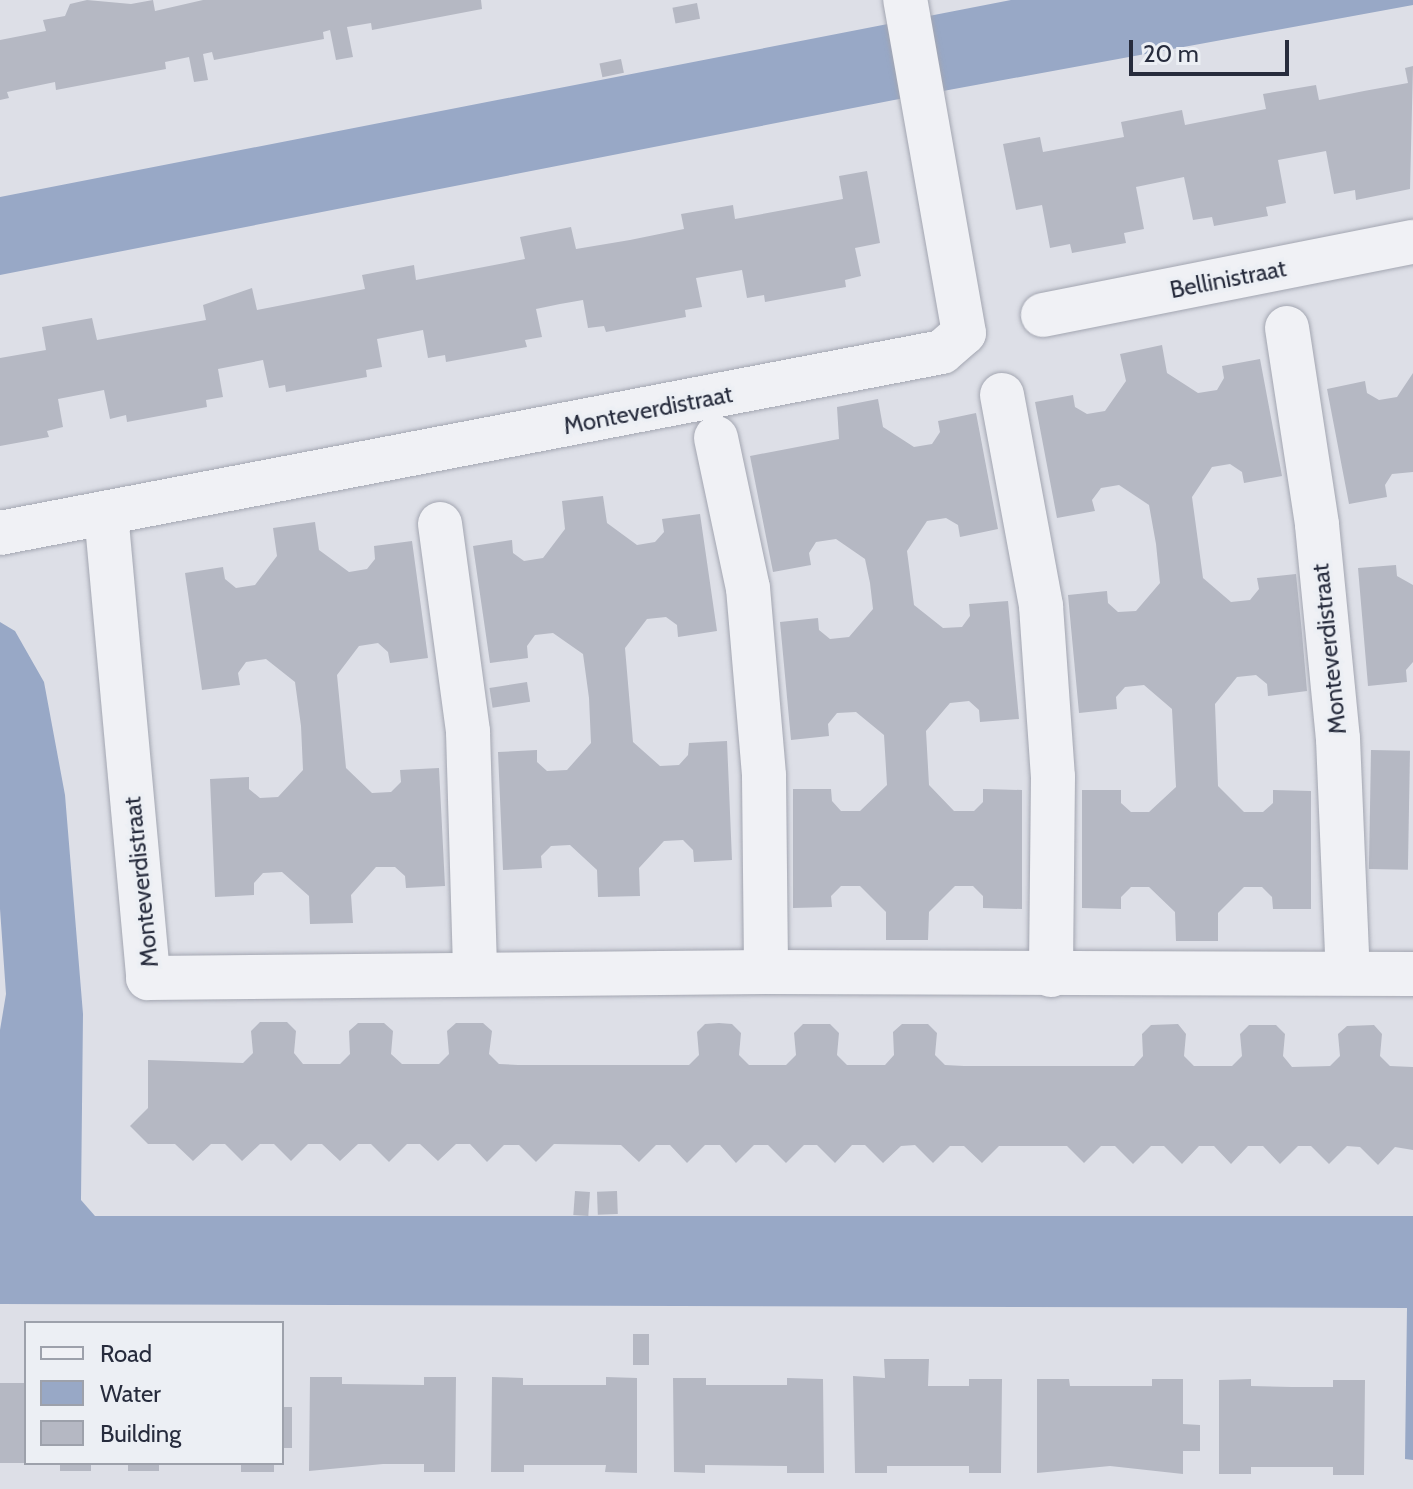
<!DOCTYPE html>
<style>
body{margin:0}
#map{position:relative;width:1413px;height:1489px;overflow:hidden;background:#dddfe7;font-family:Cabin,sans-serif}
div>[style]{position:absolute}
.water>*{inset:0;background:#98a8c6}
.building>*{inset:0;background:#b5b8c3;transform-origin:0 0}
.roads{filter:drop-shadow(0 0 2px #a3a6b1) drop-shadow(0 0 2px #a3a6b1)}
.street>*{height:44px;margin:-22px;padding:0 22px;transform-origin:22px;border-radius:22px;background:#f0f1f5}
span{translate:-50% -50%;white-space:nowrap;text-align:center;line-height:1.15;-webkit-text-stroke:7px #eceff4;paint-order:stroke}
.street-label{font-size:24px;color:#272c3d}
.legend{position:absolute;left:24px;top:1321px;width:260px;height:144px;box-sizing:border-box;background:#eceff4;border:2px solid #9da1ab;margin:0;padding:10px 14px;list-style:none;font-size:24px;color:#272c3d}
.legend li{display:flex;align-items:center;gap:16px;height:40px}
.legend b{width:40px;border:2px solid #9da1ab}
.scale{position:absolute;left:1129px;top:40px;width:160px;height:36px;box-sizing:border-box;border:4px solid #272c3d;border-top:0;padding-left:10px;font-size:24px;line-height:28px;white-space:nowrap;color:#272c3d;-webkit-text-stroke:6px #eceff4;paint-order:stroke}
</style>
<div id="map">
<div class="water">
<div style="clip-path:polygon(1011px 0,1413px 0,1413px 5px,894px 100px,0 275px,0 197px)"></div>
<div style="clip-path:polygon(0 622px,15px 631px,44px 682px,65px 795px,83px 1014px,81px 1200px,95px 1216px,1413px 1216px,1413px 1460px,1405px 1459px,1407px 1308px,0 1304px,0 1030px,6px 994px,0 909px)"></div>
</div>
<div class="building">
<div style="clip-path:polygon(87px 0,131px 4px,153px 0,155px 11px,203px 0,481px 0,482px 9px,372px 30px,371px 23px,347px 27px,353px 57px,336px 60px,330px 30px,323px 32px,324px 39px,214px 60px,212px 52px,203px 54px,208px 80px,194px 82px,189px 57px,165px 62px,166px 69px,56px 90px,55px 82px,7px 92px,9px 98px,0 100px,0 40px,46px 31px,43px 20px,65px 16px,70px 4px)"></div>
<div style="left:697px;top:3px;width:16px;height:25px;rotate:79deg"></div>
<div style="left:621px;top:59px;width:14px;height:22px;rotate:78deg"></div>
<div style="clip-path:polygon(1413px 66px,1410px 189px,1356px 200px,1355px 190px,1334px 194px,1326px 151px,1278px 160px,1286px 203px,1266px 207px,1268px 216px,1214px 226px,1212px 217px,1193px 220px,1184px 177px,1136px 187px,1144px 229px,1124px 233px,1126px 243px,1072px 253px,1070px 244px,1050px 248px,1042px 205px,1016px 210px,1003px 144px,1040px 137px,1043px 152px,1124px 137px,1121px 122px,1182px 110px,1185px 125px,1266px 109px,1263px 94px,1316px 85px,1319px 100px,1364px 91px,1408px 83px,1405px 68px)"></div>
<div style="clip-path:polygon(867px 171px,880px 243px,855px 248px,861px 276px,845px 280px,846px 287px,765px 302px,764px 295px,747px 298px,742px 270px,696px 278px,702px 307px,685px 310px,686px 317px,606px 332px,604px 326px,588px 328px,583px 300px,560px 304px,536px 309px,542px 337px,525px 340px,527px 347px,446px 362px,445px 355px,428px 358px,423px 330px,377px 339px,382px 367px,366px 370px,367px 377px,286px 392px,285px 385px,269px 388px,263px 360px,218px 369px,223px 397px,206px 400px,207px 407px,127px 422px,126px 415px,110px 419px,104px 390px,58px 399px,63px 427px,47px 431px,49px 437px,0 446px,0 358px,46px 350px,42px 327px,92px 318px,97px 340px,206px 320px,203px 305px,252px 288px,257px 310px,365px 289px,362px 275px,414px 265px,416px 280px,525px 259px,520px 237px,571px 227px,576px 249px,630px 240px,684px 229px,681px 214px,733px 205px,735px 219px,843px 199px,839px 176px)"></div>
<div style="clip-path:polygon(1162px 345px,1167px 373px,1198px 393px,1217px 390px,1224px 378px,1222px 366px,1260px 359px,1282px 476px,1244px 483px,1242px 472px,1230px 464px,1212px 467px,1192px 497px,1203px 578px,1231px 602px,1250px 600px,1259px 589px,1257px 578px,1296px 574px,1302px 633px,1307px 691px,1268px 696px,1267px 684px,1256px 675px,1237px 677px,1215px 704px,1218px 786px,1244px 812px,1263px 812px,1273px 803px,1273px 790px,1311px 791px,1311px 909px,1273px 909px,1272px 897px,1262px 887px,1244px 887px,1218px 913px,1218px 941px,1176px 941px,1175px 912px,1149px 887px,1131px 887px,1121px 897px,1121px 909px,1082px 908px,1082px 790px,1121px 790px,1121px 803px,1131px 812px,1149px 812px,1176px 787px,1172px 709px,1144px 685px,1125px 687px,1116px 697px,1117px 709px,1079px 713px,1068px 595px,1107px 591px,1108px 603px,1118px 612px,1136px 611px,1160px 583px,1156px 544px,1149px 505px,1119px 485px,1101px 488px,1092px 500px,1095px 511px,1057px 518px,1035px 402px,1073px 395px,1075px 407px,1087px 414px,1105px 411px,1126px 381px,1120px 354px)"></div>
<div style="clip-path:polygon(1413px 373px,1413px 472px,1392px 474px,1385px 485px,1387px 497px,1349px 504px,1327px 389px,1365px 381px,1367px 393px,1379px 400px,1397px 397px)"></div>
<div style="clip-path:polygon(878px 399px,883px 427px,914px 447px,932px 444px,940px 432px,938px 421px,976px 413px,998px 529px,960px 537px,958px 525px,946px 518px,927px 521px,907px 551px,914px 605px,943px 628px,962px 627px,970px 616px,969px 604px,1008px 601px,1019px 719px,980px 722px,979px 710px,969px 701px,950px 703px,926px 731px,929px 785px,954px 811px,974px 811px,983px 802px,983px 789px,1022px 790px,1022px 909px,983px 908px,983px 896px,973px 886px,955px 886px,929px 912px,928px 940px,886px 940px,886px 912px,860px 886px,841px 886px,831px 896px,832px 907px,793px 908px,793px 789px,831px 789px,832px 801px,841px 811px,860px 811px,887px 785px,884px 735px,856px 712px,837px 713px,828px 724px,829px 736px,791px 740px,780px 622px,818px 618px,819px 630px,830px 639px,849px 637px,873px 609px,870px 583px,865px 559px,836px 539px,816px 542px,809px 553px,811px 565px,773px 572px,750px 456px,839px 439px,837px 407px)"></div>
<div style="clip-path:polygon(603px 496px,607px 523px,637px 545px,655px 542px,664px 532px,662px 519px,700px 514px,717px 631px,678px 637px,677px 625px,666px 617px,647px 619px,625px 648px,633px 742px,660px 766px,679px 765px,688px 755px,689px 743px,727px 741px,732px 860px,694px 862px,693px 850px,683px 840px,664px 841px,639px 868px,640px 896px,598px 897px,597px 870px,570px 845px,551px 846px,541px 856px,542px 868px,503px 870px,498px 752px,537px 750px,537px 762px,547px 771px,567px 770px,591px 743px,589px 698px,583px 654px,553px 633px,535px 635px,527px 646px,528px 658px,490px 663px,473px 546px,512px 540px,513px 553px,524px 561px,543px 558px,565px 529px,562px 501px)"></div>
<div style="clip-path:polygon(315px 522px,319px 550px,349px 572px,367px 569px,375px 559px,374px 546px,412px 541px,428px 658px,390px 663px,388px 652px,378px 643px,359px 646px,337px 675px,346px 768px,372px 793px,391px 792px,401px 782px,400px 770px,439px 768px,445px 886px,406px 888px,405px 876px,395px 867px,376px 867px,351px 895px,353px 923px,310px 924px,309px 896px,282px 872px,263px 873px,254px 883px,254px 895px,215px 897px,210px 779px,249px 777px,249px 789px,260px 798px,278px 797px,303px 770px,301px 726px,295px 682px,266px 659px,246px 662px,238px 673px,240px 685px,202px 690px,185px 573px,223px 567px,225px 579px,236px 588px,255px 585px,277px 556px,273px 528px)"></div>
<div style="clip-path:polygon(1396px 565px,1397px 576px,1413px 585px,1413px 662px,1406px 670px,1407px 682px,1368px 686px,1358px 568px)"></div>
<div style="left:527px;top:682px;width:20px;height:38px;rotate:81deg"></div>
<div style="left:1371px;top:750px;width:39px;height:119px;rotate:1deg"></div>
<div style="clip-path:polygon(260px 1022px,287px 1022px,296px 1031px,294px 1053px,303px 1064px,340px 1064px,350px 1054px,349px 1031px,358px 1023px,384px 1023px,393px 1031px,391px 1054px,402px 1064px,439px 1064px,449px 1054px,447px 1031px,456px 1023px,483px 1023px,492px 1031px,489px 1054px,499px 1064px,518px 1065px,689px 1065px,699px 1055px,697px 1032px,705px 1024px,719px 1023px,732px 1024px,741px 1033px,739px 1055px,749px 1065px,786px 1065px,796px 1055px,794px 1033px,803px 1024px,830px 1024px,839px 1033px,837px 1055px,847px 1065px,885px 1065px,894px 1055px,893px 1032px,902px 1024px,928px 1024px,937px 1033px,935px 1055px,945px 1065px,964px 1066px,1134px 1066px,1143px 1056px,1142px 1034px,1151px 1025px,1178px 1024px,1186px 1034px,1184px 1056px,1194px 1066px,1232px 1066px,1242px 1056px,1240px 1034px,1249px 1025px,1276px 1025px,1285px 1034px,1283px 1056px,1292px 1067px,1330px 1066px,1340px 1056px,1338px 1034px,1347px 1026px,1374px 1025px,1382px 1034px,1380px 1056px,1390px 1066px,1413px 1067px,1413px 1150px,1395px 1147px,1378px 1165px,1360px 1147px,1347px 1146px,1329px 1164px,1311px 1146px,1298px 1146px,1280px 1164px,1263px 1146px,1248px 1146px,1231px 1164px,1214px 1146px,1199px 1146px,1182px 1164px,1164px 1146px,1151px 1146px,1133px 1164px,1115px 1146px,1101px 1146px,1084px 1163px,1067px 1146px,999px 1146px,982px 1163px,964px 1146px,950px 1146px,933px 1163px,915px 1145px,901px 1146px,883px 1163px,865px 1145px,852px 1145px,835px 1163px,817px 1145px,804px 1145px,786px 1163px,768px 1145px,754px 1145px,736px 1163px,720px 1145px,705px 1145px,687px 1163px,670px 1145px,656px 1145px,639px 1162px,621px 1145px,554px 1144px,536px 1162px,519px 1145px,504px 1145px,487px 1162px,470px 1144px,456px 1144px,438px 1161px,420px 1144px,407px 1144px,389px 1162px,371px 1144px,358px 1144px,340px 1161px,322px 1144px,308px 1144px,291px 1161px,274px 1144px,260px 1144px,242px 1161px,225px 1144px,211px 1144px,193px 1161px,175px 1144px,148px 1144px,130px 1126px,148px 1108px,148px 1060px,243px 1063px,253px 1053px,251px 1031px)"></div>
<div style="left:575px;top:1191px;width:15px;height:24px;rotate:4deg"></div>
<div style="left:617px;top:1191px;width:23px;height:20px;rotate:88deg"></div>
<div style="left:633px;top:1334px;width:16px;height:31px"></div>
<div style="clip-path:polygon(884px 1359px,929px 1359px,928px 1386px,969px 1386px,969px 1379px,1002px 1379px,1001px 1473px,969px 1473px,969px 1466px,887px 1466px,887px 1473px,855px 1473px,853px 1376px,885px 1378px)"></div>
<div style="clip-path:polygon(310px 1377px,342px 1377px,342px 1384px,424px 1385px,424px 1377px,456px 1377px,455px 1472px,424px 1472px,424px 1464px,383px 1464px,309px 1471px)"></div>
<div style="clip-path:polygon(492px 1377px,523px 1378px,523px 1385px,606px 1385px,606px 1377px,637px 1378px,637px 1473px,605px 1472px,606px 1465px,524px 1465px,524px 1472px,491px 1472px)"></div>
<div style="clip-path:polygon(673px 1378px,706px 1378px,706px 1385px,787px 1385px,787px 1378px,823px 1379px,824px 1473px,787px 1473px,787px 1466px,705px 1465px,705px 1473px,674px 1472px)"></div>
<div style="clip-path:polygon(1037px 1379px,1069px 1379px,1070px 1386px,1152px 1386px,1152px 1379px,1183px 1379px,1183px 1424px,1200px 1425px,1200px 1451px,1183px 1451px,1183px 1474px,1110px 1466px,1037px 1473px)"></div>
<div style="clip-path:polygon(1251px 1379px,1251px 1386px,1292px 1387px,1333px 1387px,1333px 1380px,1365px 1380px,1364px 1475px,1333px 1475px,1333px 1467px,1251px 1467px,1251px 1474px,1219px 1474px,1219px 1380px)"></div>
<div style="left:0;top:1383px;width:26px;height:80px"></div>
<div style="left:282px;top:1407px;width:10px;height:41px"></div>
<div style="left:60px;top:1463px;width:31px;height:8px"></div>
<div style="left:128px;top:1463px;width:31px;height:8px"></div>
<div style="left:241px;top:1463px;width:33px;height:9px"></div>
</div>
<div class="roads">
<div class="street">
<div style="left:1043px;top:315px;width:377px;rotate:-11.2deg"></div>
<div style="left:1287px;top:328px;width:199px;rotate:81.3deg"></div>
<div style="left:1317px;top:525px;width:215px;rotate:84.4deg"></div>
<div style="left:1338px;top:739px;width:234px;rotate:87.6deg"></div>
<div style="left:1002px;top:395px;width:215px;rotate:79.5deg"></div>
<div style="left:1041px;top:606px;width:171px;rotate:86deg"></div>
<div style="left:1053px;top:777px;width:198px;rotate:90.6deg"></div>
<div style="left:716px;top:438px;width:153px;rotate:78deg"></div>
<div style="left:748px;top:588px;width:189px;rotate:85.1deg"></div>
<div style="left:764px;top:776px;width:196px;rotate:89.4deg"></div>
<div style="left:106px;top:513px;width:467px;rotate:84.8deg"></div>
<div style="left:148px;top:978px;width:618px;rotate:-0.56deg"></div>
<div style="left:766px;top:972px;width:647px;rotate:0.18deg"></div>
<div style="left:440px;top:524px;width:210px;rotate:82.3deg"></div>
<div style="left:468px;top:732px;width:242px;rotate:88.3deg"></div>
<div style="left:0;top:533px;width:959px;rotate:-10.88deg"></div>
<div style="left:942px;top:352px;width:29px;rotate:-41deg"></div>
<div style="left:964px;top:333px;width:338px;rotate:-100deg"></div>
</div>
</div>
<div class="street-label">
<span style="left:1228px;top:279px;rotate:-11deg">Bellinistraat</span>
<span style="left:648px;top:410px;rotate:-11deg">Monteverdistraat</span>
<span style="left:1329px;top:649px;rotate:-96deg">Monteverdistraat</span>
<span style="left:141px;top:882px;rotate:-96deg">Monteverdistraat</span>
</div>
<ul class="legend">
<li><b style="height:10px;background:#f0f1f5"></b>Road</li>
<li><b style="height:22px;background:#98a8c6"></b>Water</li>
<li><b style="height:22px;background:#b5b8c3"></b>Building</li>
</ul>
<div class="scale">20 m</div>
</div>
